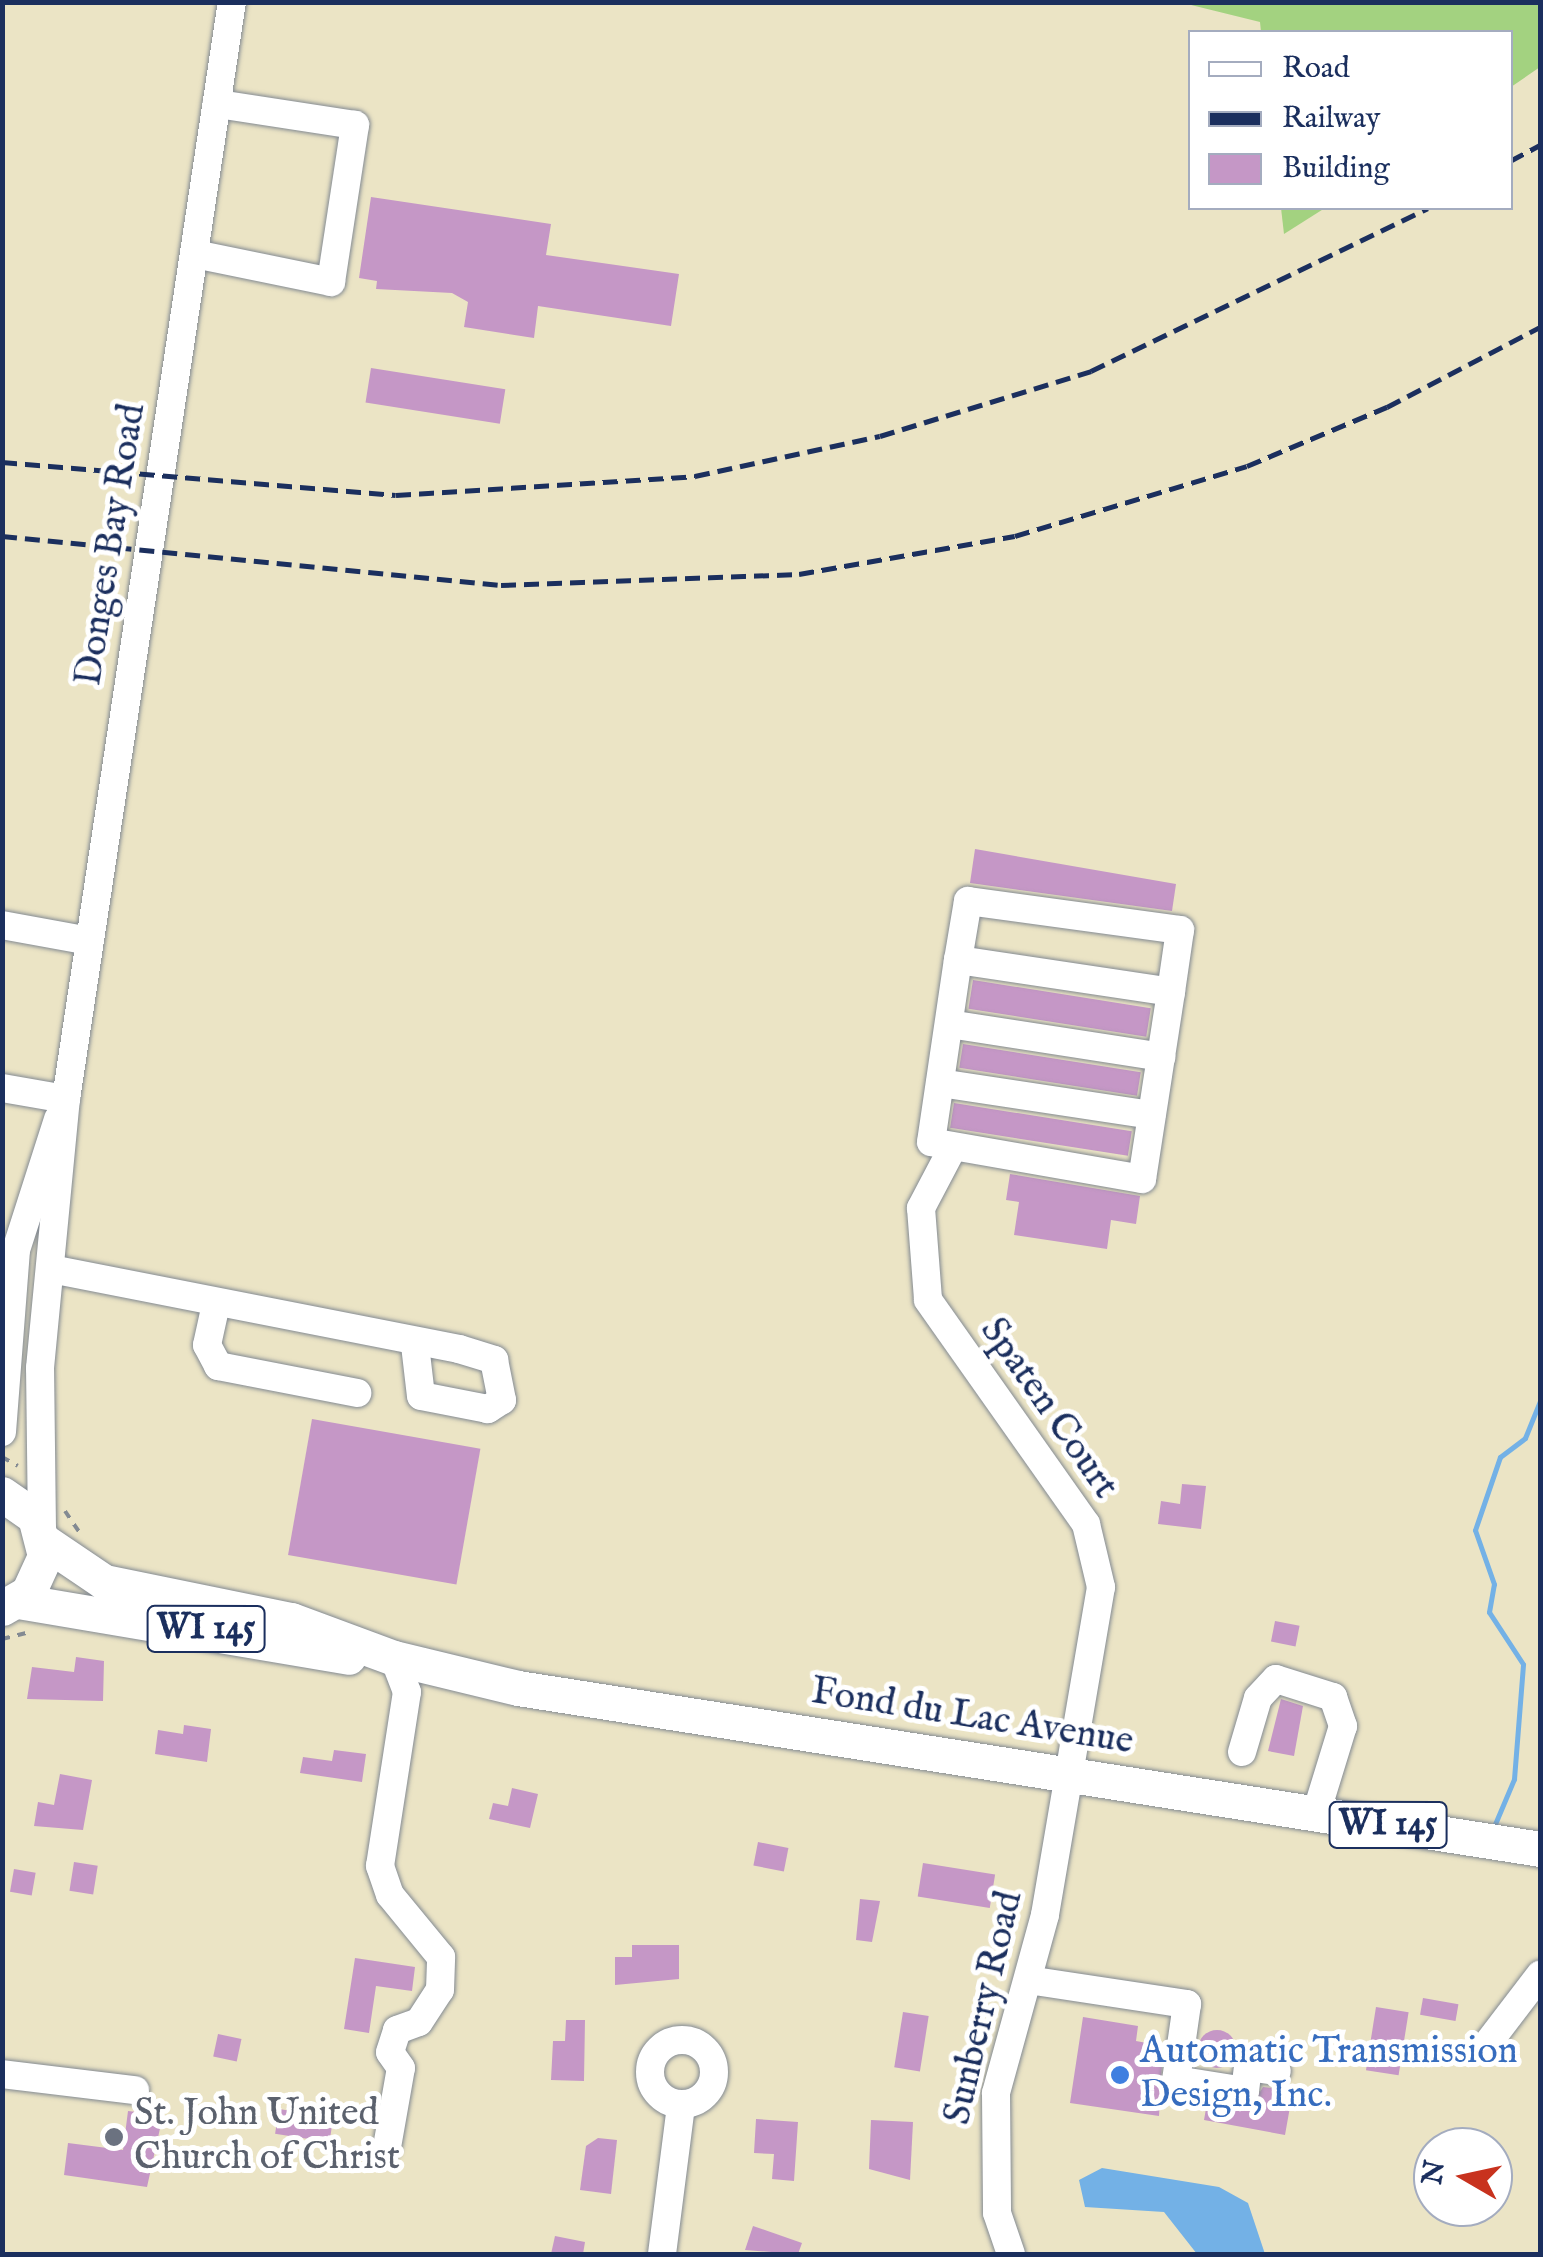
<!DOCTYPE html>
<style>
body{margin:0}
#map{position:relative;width:1543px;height:2257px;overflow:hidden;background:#ebe4c5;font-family:"IM FELL English",serif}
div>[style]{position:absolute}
.green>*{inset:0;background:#a3d280}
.water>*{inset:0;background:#73b1e6}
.stream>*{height:5px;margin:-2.5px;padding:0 2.5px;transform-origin:2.5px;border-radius:2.5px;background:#73b1e6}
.building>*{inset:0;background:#c597c6;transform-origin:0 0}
.round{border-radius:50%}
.path>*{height:4px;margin-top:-2px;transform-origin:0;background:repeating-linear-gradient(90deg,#838a92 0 8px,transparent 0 16px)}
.roads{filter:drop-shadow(0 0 2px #838a92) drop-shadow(0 0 2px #838a92)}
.minor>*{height:28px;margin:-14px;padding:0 14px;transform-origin:14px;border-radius:14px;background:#fff}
.minor>.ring{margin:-14px;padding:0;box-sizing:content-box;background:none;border:28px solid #fff;border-radius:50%}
.major>*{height:35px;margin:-17.5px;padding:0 17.5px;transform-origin:17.5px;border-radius:17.5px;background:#fff}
.rail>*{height:5px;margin-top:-2.5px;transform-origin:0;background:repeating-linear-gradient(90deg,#1b2f5e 0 15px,transparent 0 23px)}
.dots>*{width:28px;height:28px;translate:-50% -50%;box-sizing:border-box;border:5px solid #fff;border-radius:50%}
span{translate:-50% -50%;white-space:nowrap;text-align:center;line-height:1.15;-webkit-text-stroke:10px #fff;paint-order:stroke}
.shield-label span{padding:2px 8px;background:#fff;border:2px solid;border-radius:8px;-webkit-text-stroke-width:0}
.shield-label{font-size:35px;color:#1b2f5e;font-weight:700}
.street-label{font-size:38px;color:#1b2f5e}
.shop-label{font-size:38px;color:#366cbe}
.left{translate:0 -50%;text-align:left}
.worship-label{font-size:38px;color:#5b616d}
.frame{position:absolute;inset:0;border:5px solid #1b2f5e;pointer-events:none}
.legend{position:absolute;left:1188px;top:30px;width:325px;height:180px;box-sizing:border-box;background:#fff;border:2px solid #a4acbf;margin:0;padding:12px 18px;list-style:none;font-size:30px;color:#1b2f5e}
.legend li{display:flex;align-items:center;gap:20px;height:50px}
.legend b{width:50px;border:2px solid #a4acbf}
.north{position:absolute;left:1413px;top:2127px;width:100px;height:100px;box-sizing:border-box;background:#fff;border:2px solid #a4acbf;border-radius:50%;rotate:279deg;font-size:28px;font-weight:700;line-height:40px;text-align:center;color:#1b2f5e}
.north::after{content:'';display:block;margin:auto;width:35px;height:45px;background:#c8321e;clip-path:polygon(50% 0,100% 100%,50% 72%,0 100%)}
</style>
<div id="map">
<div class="green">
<div style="clip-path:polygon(1183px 3px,1540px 3px,1540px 67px,1511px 87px,1510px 32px,1261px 32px,1260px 22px)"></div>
<div style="clip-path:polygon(1281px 208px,1325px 208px,1284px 234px)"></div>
</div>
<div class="water">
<div style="clip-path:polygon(1102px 2168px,1219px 2187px,1248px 2203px,1265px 2254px,1197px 2254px,1164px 2212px,1085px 2207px,1079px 2180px)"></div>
</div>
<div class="stream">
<div style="left:1495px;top:1824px;width:49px;rotate:-67.1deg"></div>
<div style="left:1514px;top:1779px;width:115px;rotate:-85.5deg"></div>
<div style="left:1523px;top:1664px;width:62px;rotate:-123.2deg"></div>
<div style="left:1489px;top:1612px;width:28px;rotate:-80deg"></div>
<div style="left:1494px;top:1584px;width:57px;rotate:-109.4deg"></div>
<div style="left:1475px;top:1530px;width:77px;rotate:-71.1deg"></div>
<div style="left:1500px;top:1457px;width:31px;rotate:-37deg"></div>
<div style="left:1525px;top:1438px;width:40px;rotate:-68deg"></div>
</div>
<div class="building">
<div style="clip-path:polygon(371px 197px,551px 224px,546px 255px,679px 274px,671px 326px,538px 306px,534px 338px,464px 327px,468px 302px,452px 293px,376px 289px,377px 281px,359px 278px)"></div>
<div style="left:371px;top:368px;width:136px;height:35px;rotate:9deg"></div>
<div style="clip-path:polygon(975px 849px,1176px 884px,1172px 911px,970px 883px)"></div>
<div style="left:973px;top:980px;width:180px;height:29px;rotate:9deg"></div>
<div style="left:963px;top:1044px;width:180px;height:24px;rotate:9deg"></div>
<div style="left:954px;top:1103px;width:180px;height:25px;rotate:9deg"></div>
<div style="clip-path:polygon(1010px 1174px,1140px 1196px,1136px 1224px,1111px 1220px,1107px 1249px,1014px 1235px,1019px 1202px,1006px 1200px)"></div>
<div style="left:312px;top:1419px;width:171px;height:138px;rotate:10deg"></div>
<div style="clip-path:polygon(1182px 1484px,1206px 1486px,1201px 1529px,1158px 1524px,1161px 1501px,1180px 1504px)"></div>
<div style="left:1275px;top:1621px;width:25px;height:21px;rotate:11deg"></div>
<div style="clip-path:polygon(76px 1657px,104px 1661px,103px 1701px,27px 1699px,32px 1667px,74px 1672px)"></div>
<div style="clip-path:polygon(1281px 1699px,1303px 1706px,1294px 1756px,1268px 1751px)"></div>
<div style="clip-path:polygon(184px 1725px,211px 1729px,207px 1762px,155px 1754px,158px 1730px,183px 1734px)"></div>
<div style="clip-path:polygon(334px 1750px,366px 1754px,362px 1782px,300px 1773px,303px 1757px,332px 1761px)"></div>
<div style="clip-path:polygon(60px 1774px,92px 1780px,83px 1830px,34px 1826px,38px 1802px,54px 1805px)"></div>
<div style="clip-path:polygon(512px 1788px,538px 1794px,530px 1828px,489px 1819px,493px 1803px,508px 1806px)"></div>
<div style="left:758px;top:1842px;width:31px;height:24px;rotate:11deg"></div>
<div style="left:74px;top:1862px;width:24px;height:29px;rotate:9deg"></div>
<div style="left:923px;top:1863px;width:73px;height:34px;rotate:9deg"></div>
<div style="left:14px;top:1869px;width:22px;height:23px;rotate:10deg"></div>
<div style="clip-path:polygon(860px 1899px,880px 1901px,872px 1942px,856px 1940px)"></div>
<div style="clip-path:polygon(632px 1945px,679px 1945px,679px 1979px,615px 1985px,615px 1957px,632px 1957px)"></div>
<div style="clip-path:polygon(355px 1958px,415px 1967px,412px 1991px,376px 1986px,369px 2033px,344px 2029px)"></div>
<div style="left:1423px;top:1998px;width:36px;height:17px;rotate:10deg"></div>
<div style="left:1376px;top:2007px;width:33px;height:64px;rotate:9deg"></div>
<div style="left:903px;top:2012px;width:26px;height:56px;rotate:9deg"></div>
<div style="clip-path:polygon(1083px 2017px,1138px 2026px,1136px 2041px,1163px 2046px,1159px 2116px,1070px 2103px)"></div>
<div style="clip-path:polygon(566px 2020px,585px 2020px,584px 2081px,551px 2080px,553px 2041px,565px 2041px)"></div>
<div class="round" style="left:1198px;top:2030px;width:38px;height:38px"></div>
<div style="left:218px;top:2034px;width:24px;height:23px;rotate:12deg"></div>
<div style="clip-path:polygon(1263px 2087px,1293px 2090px,1285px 2135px,1204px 2120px,1207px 2103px,1250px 2108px)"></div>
<div style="left:279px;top:2109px;width:55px;height:25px;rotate:9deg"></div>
<div style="clip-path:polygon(128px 2111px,163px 2115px,147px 2187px,64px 2175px,68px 2143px,123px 2150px)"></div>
<div style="clip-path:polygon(756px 2119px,798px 2122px,794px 2181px,772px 2179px,774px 2154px,754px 2153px)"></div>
<div style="clip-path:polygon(871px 2120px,913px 2122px,910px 2180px,869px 2169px)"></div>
<div style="clip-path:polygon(598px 2138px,617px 2140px,611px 2194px,580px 2190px,586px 2146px)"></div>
<div style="clip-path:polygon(753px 2226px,802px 2243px,798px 2254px,745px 2250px)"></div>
<div style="clip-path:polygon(555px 2236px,585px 2242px,583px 2254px,551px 2254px)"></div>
</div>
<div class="path">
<div style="left:2px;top:1457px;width:18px;rotate:29deg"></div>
<div style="left:65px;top:1511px;width:25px;rotate:56deg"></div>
<div style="left:2px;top:1639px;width:30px;rotate:-14deg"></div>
</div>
<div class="roads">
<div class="minor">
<div style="left:195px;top:254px;width:139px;rotate:11.6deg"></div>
<div style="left:331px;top:282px;width:159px;rotate:-81.3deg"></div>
<div style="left:355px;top:125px;width:140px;rotate:-171.3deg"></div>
<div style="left:2px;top:925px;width:89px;rotate:10.3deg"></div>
<div style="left:958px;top:960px;width:215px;rotate:8.5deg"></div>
<div style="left:1171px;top:992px;width:189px;rotate:98.8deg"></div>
<div style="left:1142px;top:1179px;width:214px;rotate:-170.1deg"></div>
<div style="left:931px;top:1142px;width:184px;rotate:-81.6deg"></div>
<div style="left:958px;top:960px;width:60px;rotate:-80.4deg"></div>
<div style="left:968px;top:901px;width:214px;rotate:7.8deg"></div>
<div style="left:1180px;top:930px;width:63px;rotate:98.3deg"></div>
<div style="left:949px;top:1024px;width:215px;rotate:8.8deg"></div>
<div style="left:940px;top:1083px;width:214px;rotate:8.6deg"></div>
<div style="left:2px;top:1088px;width:65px;rotate:9.8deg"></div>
<div style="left:952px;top:1149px;width:67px;rotate:117.7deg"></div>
<div style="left:921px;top:1208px;width:92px;rotate:85.6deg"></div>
<div style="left:928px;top:1300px;width:274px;rotate:54.8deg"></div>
<div style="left:1086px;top:1524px;width:65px;rotate:76.6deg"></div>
<div style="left:1101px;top:1587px;width:333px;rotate:99.7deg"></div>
<div style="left:1045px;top:1915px;width:185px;rotate:105.4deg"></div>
<div style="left:996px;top:2093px;width:120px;rotate:89.5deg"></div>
<div style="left:997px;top:2213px;width:43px;rotate:71.1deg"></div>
<div style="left:51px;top:1269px;width:416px;rotate:11.1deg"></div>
<div style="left:459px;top:1349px;width:37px;rotate:17deg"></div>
<div style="left:494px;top:1360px;width:41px;rotate:78.7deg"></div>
<div style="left:502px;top:1400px;width:17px;rotate:147deg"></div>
<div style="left:488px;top:1409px;width:68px;rotate:-169deg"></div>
<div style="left:421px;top:1396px;width:51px;rotate:-96.7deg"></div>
<div style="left:216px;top:1304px;width:42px;rotate:102.4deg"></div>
<div style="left:207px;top:1345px;width:24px;rotate:62deg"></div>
<div style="left:218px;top:1366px;width:142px;rotate:11deg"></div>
<div style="left:2px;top:1432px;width:183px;rotate:-85.6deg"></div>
<div style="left:16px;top:1250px;width:138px;rotate:-72.2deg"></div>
<div style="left:42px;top:1529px;width:161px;rotate:-90.7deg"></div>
<div style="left:40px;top:1368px;width:270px;rotate:-84.5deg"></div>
<div style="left:66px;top:1099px;width:1109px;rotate:-81.4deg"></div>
<div style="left:1242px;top:1752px;width:56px;rotate:-73.5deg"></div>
<div style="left:1258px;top:1698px;width:26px;rotate:-47deg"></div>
<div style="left:1276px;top:1679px;width:60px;rotate:17.5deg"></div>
<div style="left:1333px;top:1697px;width:31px;rotate:71deg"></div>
<div style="left:1343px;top:1726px;width:92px;rotate:107.1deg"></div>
<div style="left:1028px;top:1980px;width:161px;rotate:8.6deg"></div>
<div style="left:1187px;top:2004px;width:77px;rotate:98.2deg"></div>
<div style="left:1176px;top:2080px;width:70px;rotate:9.1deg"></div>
<div style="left:1245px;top:2091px;width:24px;rotate:-83deg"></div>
<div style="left:1248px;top:2067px;width:29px;rotate:8deg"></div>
<div class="ring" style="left:650px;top:2040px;width:36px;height:36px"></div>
<div style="left:1488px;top:2043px;width:86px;rotate:-52.6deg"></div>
<div style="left:2px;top:2074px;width:134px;rotate:6.9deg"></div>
<div style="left:387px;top:2147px;width:80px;rotate:-80deg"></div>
<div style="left:401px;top:2068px;width:19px;rotate:-125deg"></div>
<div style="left:390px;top:2052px;width:23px;rotate:-72deg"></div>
<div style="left:397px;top:2030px;width:23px;rotate:-20deg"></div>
<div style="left:419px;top:2022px;width:38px;rotate:-57deg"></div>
<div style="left:440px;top:1990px;width:33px;rotate:-88deg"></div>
<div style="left:441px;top:1957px;width:80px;rotate:-129.4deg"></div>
<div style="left:390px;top:1895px;width:31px;rotate:-109deg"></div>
<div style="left:380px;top:1866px;width:176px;rotate:-81.2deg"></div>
<div style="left:407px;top:1692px;width:36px;rotate:-111deg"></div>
<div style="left:662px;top:2254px;width:150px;rotate:-82.7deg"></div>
</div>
<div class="major">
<div style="left:2px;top:1494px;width:40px;rotate:34.9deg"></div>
<div style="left:35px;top:1517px;width:40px;rotate:75.6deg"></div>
<div style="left:45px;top:1556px;width:41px;rotate:114.7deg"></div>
<div style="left:28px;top:1593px;width:30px;rotate:150deg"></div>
<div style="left:45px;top:1542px;width:71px;rotate:34.1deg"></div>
<div style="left:104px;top:1582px;width:191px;rotate:11.5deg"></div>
<div style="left:291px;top:1620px;width:110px;rotate:20.3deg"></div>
<div style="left:394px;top:1658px;width:128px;rotate:13.6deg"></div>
<div style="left:518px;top:1688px;width:1035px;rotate:8.95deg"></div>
<div style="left:18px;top:1601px;width:335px;rotate:9.6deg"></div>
</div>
</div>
<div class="rail">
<div style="left:1510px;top:161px;width:34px;rotate:-28deg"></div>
<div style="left:2px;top:462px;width:395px;rotate:4.8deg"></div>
<div style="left:396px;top:495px;width:300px;rotate:-3.6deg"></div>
<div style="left:695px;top:476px;width:189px;rotate:-12.2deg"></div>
<div style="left:880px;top:436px;width:221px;rotate:-17.1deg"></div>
<div style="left:1091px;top:371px;width:374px;rotate:-25.8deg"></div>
<div style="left:2px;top:536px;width:501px;rotate:5.61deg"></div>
<div style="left:501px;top:585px;width:298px;rotate:-2.1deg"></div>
<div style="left:799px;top:574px;width:219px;rotate:-10deg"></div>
<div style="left:1015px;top:536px;width:242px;rotate:-16.8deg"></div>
<div style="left:1247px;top:466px;width:152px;rotate:-22.9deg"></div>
<div style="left:1387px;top:407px;width:173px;rotate:-27.6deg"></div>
</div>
<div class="dots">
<div style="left:1120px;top:2075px;background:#3f7fe0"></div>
<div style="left:114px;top:2137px;background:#6b7280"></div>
</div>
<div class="shield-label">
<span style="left:206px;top:1629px">WI 145</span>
<span style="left:1388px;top:1825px">WI 145</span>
</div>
<div class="street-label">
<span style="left:112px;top:545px;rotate:-81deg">Donges Bay Road</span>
<span style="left:1048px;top:1409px;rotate:55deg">Spaten Court</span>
<span style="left:972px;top:1718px;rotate:9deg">Fond du Lac Avenue</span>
<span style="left:985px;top:2008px;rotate:-77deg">Sunberry Road</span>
</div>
<div class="shop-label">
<span class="left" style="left:1140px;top:2075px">Automatic Transmission<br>Design, Inc.</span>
</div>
<div class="worship-label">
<span class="left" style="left:134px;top:2137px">St. John United<br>Church of Christ</span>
</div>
<div class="frame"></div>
<ul class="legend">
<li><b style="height:12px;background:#fff"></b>Road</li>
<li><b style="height:12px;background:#1b2f5e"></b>Railway</li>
<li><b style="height:28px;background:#c597c6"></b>Building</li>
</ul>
<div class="north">N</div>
</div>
